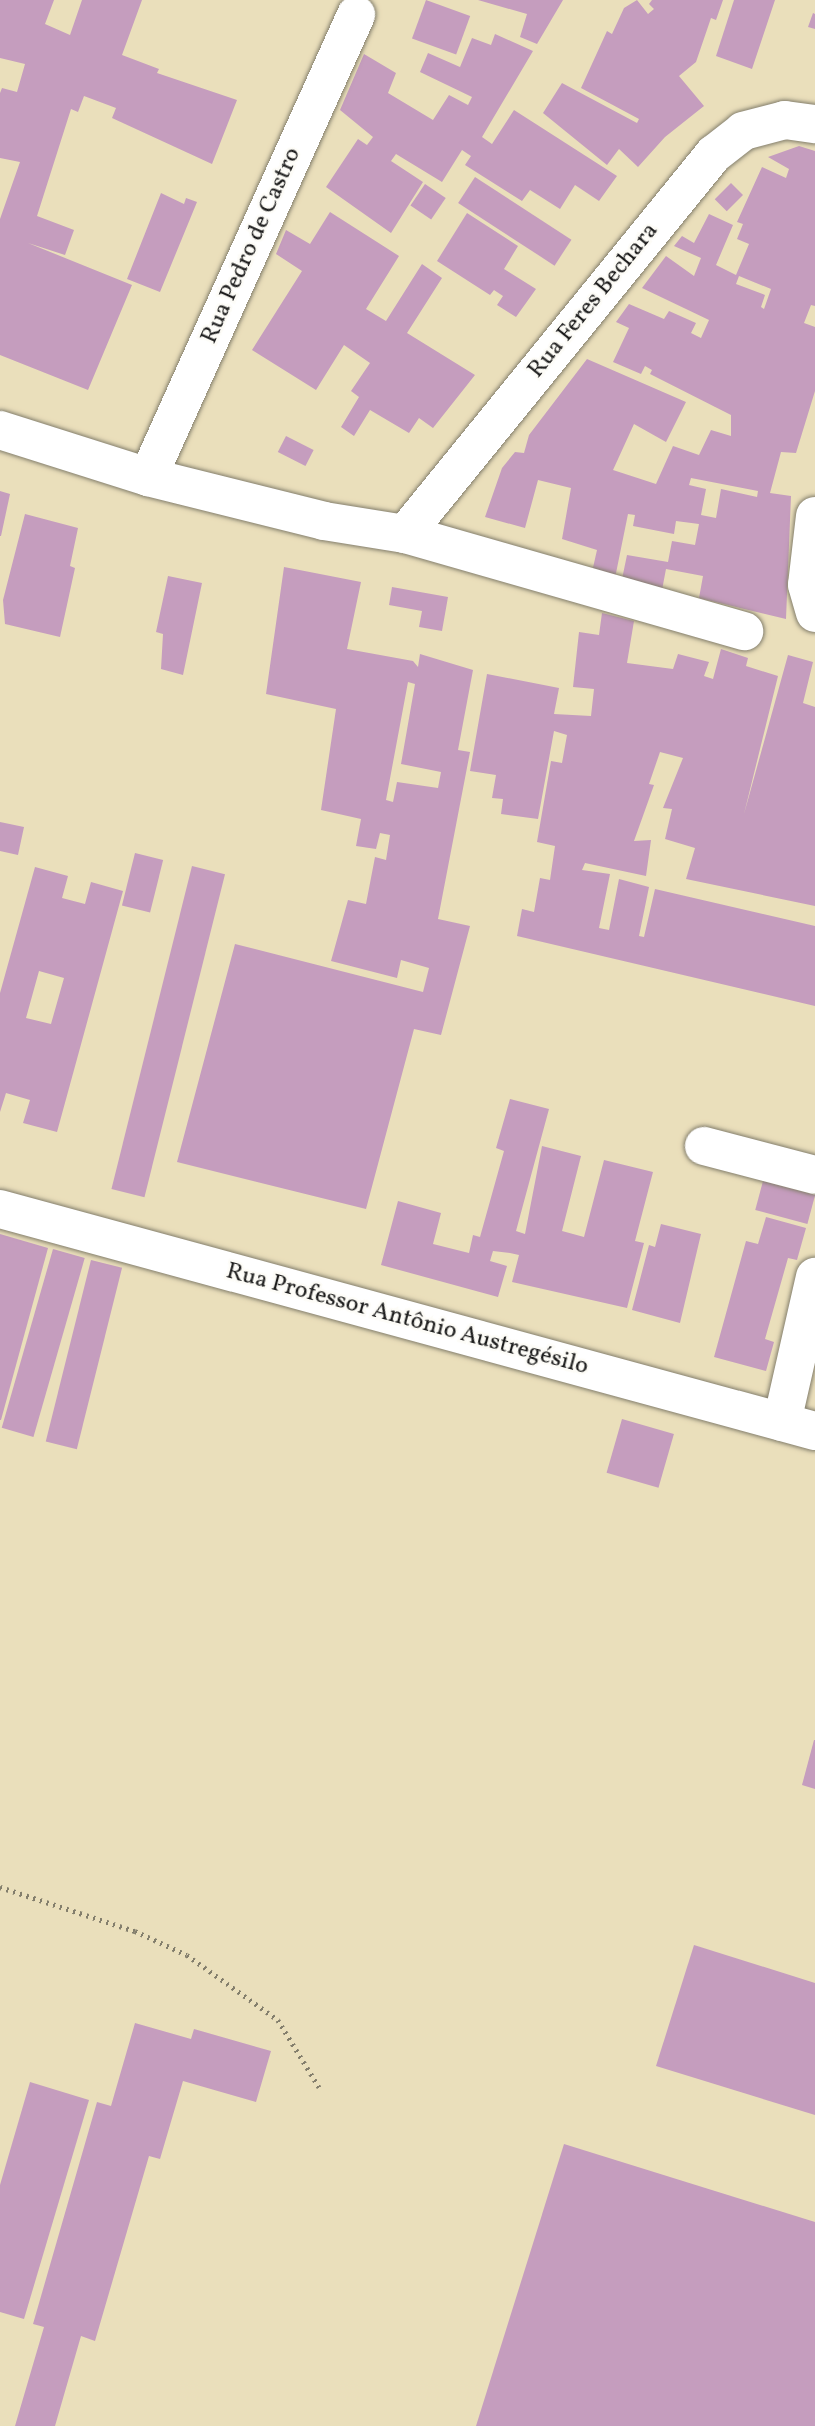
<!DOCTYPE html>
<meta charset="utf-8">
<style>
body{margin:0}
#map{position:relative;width:815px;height:2426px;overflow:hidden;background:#eadfbb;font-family:Vollkorn,serif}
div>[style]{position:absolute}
.building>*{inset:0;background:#c59dbe;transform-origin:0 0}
.path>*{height:4.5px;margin-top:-2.25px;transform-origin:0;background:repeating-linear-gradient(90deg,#837e6c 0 2px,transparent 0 7px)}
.roads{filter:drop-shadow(0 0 2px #837e6c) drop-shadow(0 0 2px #837e6c)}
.street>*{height:38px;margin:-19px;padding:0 19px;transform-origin:19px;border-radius:19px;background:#fff}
span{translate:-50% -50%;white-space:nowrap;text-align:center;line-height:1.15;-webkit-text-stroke:5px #fdfcf7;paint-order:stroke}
.street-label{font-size:24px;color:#1c1c1c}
</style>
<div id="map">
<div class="building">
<div style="clip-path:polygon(0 0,54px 0,45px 24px,70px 35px,82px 0,142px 0,122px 55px,159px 69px,157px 73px,237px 100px,212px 164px,112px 118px,116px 108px,84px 96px,78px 112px,71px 109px,37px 216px,74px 230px,65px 255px,28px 243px,132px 285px,88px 390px,0 355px,0 219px,20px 162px,0 158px,0 93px,2px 88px,17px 92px,25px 64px,0 58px)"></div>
<div style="left:426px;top:0;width:47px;height:41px;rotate:20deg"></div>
<div style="clip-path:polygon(478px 0,563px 0,537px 44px,520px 37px,527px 14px)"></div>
<div style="clip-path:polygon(637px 0,648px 14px,654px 9px,649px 4px,652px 0,723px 0,716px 20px,711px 18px,696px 62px,679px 76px,704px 106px,665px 137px,638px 167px,619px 149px,607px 165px,543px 113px,562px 83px,637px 123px,639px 119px,581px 88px,607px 31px,612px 34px,624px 8px)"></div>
<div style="clip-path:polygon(734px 0,775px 0,752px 69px,716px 56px)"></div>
<div style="clip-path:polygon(813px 13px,815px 14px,815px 29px,808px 27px)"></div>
<div style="clip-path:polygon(495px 34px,533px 51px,482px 137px,492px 144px,514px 110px,617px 176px,599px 201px,575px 185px,560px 209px,530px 190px,522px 201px,465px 165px,471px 156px,462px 150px,442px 182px,396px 154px,391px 161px,423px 182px,391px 233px,326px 187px,358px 139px,367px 145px,373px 137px,340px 110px,364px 54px,396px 73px,388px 93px,433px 120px,449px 95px,468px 105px,472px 97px,420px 72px,428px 53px,460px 67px,472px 38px,491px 45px)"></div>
<div style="clip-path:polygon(evenodd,799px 146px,815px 151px,815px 306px,811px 305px,804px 323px,815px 327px,815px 391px,796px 453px,781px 452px,770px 493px,791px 496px,786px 619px,699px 598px,703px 576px,666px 569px,662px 590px,622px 579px,627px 555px,668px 562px,672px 541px,695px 545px,699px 524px,676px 521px,674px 534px,633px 526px,635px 515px,628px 514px,615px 578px,592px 572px,597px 550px,562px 539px,571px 488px,538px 480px,525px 528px,485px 517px,502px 468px,515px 452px,524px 453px,529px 435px,587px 359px,686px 402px,666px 442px,634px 424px,613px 470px,656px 484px,673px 446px,699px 455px,711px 430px,731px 436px,731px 415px,650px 374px,652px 370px,645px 366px,641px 374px,613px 362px,629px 328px,616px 322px,629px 304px,664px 319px,669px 311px,696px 323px,691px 333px,701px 338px,709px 320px,642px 288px,666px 256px,694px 276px,701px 258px,674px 246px,682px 236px,694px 243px,709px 214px,733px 225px,716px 265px,736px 275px,749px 244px,737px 239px,743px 224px,737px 222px,762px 167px,786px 178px,789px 169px,768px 157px,799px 146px,739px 276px,771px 289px,764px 309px,761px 307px,765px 295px,736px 284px,739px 276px,799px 146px,691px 478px,758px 491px,757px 497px,721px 489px,716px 518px,701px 515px,706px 489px,689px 485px,691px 478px)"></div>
<div style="left:475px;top:177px;width:115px;height:31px;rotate:33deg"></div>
<div style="left:731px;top:183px;width:17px;height:23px;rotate:45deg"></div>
<div style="left:425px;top:184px;width:25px;height:26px;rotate:34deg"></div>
<div style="clip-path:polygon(161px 193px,184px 204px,186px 198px,197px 202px,160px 292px,127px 279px)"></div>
<div style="clip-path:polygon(330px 212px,399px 256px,366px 309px,386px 321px,422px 264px,442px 278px,407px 333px,475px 375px,433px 428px,419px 418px,409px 433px,370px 410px,354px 436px,341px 427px,359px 397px,351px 391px,370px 363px,344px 345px,316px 390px,252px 350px,302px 271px,276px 254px,286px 230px,310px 244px)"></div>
<div style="clip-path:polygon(467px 213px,518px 246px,504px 269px,536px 289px,516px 317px,497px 305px,503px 296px,494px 290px,490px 295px,437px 261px)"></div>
<div style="left:286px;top:436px;width:31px;height:18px;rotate:27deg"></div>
<div style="clip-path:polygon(0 491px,10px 494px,1px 536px,0 536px)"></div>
<div style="clip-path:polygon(25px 514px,78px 528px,70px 566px,75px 568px,60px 637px,5px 624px,3px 600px)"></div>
<div style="clip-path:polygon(evenodd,284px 567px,361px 582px,347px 649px,413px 661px,418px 667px,420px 654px,473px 670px,458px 750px,470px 752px,438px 919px,470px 926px,441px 1035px,414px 1029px,366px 1209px,177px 1162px,235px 944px,423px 992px,429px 968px,401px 960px,397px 978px,331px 961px,348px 900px,366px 904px,375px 857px,386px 860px,390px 835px,380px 833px,376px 849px,356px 846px,361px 819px,321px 810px,336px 709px,266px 694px,284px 567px,408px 682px,415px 684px,401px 764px,441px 772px,438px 788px,397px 782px,393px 802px,386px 800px,408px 682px)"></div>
<div style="clip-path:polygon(168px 576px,202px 583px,183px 675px,161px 669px,163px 634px,156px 632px)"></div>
<div style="clip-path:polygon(392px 587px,448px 597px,442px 631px,419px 627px,422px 611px,389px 605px)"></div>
<div style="clip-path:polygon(602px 613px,634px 621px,627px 663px,673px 669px,678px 654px,709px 662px,704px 676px,713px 679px,721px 649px,748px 658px,746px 666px,778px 676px,744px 814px,788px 655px,813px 662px,803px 703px,815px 707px,815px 906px,686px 879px,695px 848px,665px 839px,672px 809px,663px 808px,683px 758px,660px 752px,649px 784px,654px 785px,634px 841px,651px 840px,646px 876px,585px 863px,582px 870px,610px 874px,599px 928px,609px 930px,619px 879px,649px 887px,639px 936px,644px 937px,655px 889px,815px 926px,815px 1006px,517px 936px,522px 909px,534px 912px,540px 878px,550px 880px,555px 846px,537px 842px,551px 761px,562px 763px,567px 735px,554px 731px,538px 819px,501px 814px,503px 799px,492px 798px,496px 775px,470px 771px,487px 674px,559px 688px,554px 714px,591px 716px,594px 689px,573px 687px,579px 632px,599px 635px)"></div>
<div style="clip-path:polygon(0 822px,24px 827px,18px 855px,0 851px)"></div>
<div style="left:135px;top:853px;width:29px;height:54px;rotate:14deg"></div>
<div style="left:192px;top:866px;width:34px;height:333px;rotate:14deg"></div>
<div style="clip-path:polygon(evenodd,35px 867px,68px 876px,62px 898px,85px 904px,91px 882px,123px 891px,57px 1132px,23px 1123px,30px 1100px,6px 1093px,0 1112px,0 993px,35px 867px,39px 971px,64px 978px,51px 1024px,26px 1018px,39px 971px)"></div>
<div style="clip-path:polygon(510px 1099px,549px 1109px,516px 1231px,525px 1234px,542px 1146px,581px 1156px,562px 1231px,584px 1237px,604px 1160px,653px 1172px,635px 1241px,644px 1243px,627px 1308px,512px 1282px,519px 1255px,510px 1253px,493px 1251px,490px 1261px,507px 1266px,498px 1297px,381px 1265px,398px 1201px,441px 1213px,433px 1244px,469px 1253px,473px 1235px,480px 1237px,504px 1151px,496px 1148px)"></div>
<div style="left:763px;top:1181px;width:54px;height:30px;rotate:15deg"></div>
<div style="clip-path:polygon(766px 1217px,806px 1228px,797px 1260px,788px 1258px,765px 1339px,774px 1342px,766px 1371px,714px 1357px,746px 1241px,758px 1244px)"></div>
<div style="clip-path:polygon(661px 1224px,701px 1234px,680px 1323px,632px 1310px,649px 1245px,655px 1247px)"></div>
<div style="clip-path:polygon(0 1234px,48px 1248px,1px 1420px,0 1420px)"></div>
<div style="left:53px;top:1249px;width:33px;height:186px;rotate:16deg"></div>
<div style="left:91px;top:1260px;width:32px;height:187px;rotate:14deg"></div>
<div style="left:622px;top:1419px;width:54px;height:56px;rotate:16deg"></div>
<div style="clip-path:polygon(814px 1740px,815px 1740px,815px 1789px,802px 1785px)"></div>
<div style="clip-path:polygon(694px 1945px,815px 1983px,815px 2115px,656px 2066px)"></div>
<div style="clip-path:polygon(135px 2023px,191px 2039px,194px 2029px,271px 2051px,256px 2102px,183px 2081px,160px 2159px,149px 2156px,95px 2341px,81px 2336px,55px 2426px,15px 2426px,44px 2327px,33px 2324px,97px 2102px,111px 2106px)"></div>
<div style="clip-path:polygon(30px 2082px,89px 2100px,24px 2319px,0 2312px,0 2185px)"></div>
<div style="clip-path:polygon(564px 2144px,815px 2222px,815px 2426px,476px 2426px)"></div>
</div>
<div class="path">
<div style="left:0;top:1887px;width:142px;rotate:18.1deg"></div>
<div style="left:135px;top:1931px;width:57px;rotate:24.8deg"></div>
<div style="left:187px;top:1955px;width:112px;rotate:35.5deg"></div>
<div style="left:278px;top:2020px;width:79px;rotate:58.5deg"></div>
</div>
<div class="roads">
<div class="street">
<div style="left:0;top:430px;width:155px;rotate:17.6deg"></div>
<div style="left:148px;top:477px;width:181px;rotate:14deg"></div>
<div style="left:324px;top:521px;width:82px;rotate:9.1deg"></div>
<div style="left:405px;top:534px;width:490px;rotate:-50.9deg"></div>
<div style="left:714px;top:154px;width:37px;rotate:-38deg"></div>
<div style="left:743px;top:131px;width:43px;rotate:-14.7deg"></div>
<div style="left:785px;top:120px;width:30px;rotate:8deg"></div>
<div style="left:148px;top:477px;width:507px;rotate:-65.76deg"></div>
<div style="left:815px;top:516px;width:69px;rotate:96.6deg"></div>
<div style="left:807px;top:585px;width:29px;rotate:74deg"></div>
<div style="left:405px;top:534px;width:353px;rotate:16deg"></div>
<div style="left:704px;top:1146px;width:115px;rotate:14.6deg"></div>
<div style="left:0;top:1209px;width:845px;rotate:15.24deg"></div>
<div style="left:782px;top:1422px;width:149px;rotate:-77.2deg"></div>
</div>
</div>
<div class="street-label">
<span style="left:252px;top:246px;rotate:-66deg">Rua Pedro de Castro</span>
<span style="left:594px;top:301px;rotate:-51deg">Rua Feres Bechara</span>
<span style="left:407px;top:1320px;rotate:15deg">Rua Professor Antônio Austregésilo</span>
</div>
</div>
